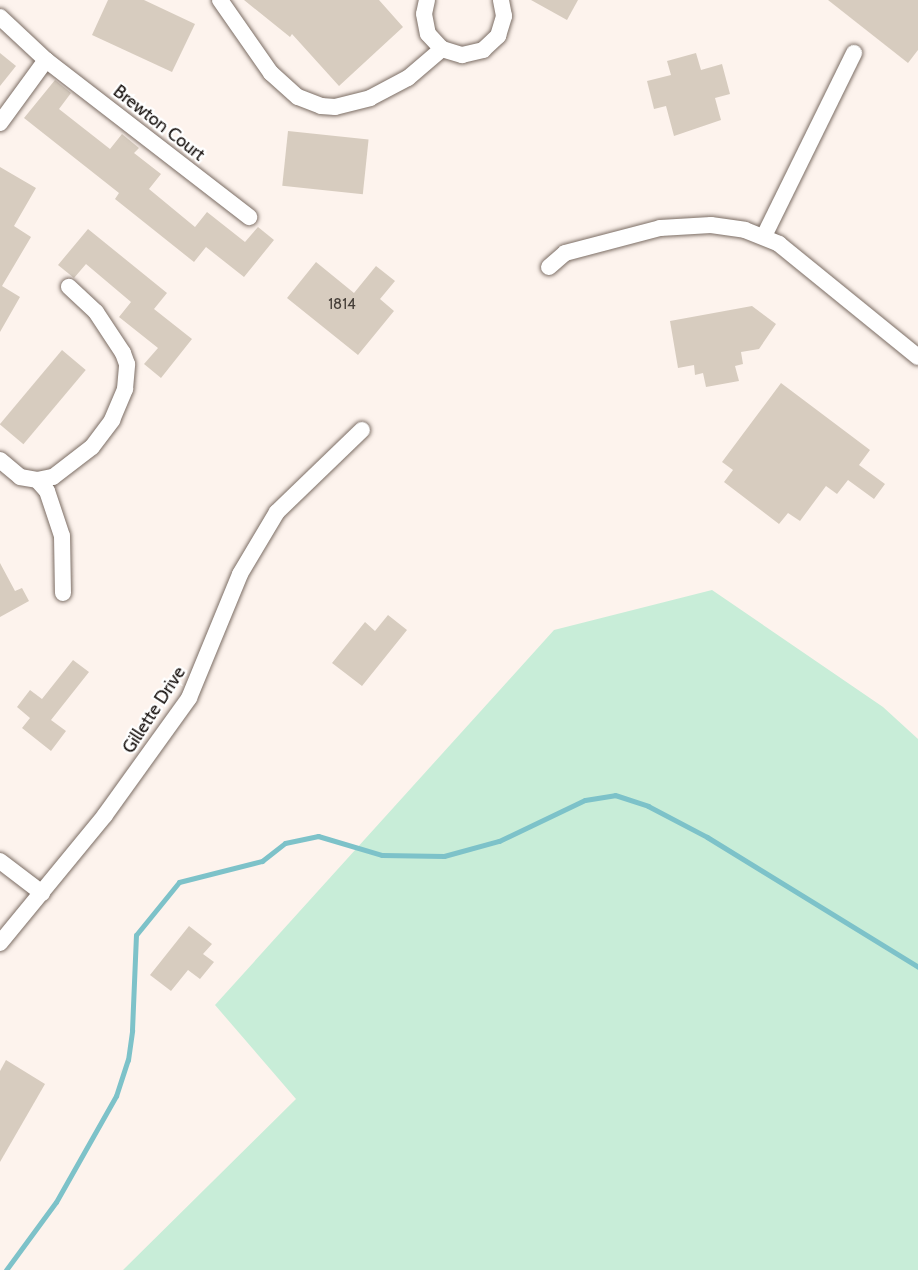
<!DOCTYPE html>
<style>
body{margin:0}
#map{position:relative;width:918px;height:1270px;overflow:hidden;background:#fdf3ed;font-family:Cabin,sans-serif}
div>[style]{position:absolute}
.green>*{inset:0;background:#c8edd8}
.stream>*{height:5px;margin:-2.5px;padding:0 2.5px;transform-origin:2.5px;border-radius:2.5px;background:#7dc2c9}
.building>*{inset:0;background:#d7ccbf;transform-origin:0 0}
.roads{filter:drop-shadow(0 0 2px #7b6d64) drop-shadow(0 0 2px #7b6d64)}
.minor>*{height:16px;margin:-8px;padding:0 8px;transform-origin:8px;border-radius:8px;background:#fff}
span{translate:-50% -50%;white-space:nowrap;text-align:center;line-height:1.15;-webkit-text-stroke:4.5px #fff;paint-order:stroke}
.number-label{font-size:15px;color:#453e38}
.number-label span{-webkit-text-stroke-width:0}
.street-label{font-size:18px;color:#140e0b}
</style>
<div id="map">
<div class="green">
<div style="clip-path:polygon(712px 590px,883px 707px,918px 739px,918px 1270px,123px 1270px,296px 1099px,215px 1005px,554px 630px)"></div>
</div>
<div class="stream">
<div style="left:6px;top:1270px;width:84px;rotate:-53.7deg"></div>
<div style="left:56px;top:1202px;width:122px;rotate:-60.5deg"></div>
<div style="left:116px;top:1096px;width:38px;rotate:-72deg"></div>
<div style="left:128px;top:1060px;width:30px;rotate:-82deg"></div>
<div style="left:132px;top:1030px;width:95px;rotate:-87.6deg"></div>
<div style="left:136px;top:935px;width:68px;rotate:-50.9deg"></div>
<div style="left:179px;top:882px;width:86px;rotate:-14.2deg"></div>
<div style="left:262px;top:861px;width:29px;rotate:-38deg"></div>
<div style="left:285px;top:843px;width:34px;rotate:-12deg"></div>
<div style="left:318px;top:836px;width:67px;rotate:16.5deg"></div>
<div style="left:382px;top:855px;width:62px;rotate:0.9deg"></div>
<div style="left:444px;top:856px;width:57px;rotate:-15.3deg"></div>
<div style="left:499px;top:841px;width:95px;rotate:-25.5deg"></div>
<div style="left:585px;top:800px;width:30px;rotate:-9deg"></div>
<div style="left:615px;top:795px;width:35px;rotate:18deg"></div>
<div style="left:648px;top:806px;width:67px;rotate:27.7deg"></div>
<div style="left:707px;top:837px;width:248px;rotate:31.6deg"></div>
</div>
<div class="building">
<div style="clip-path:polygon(108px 0,144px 0,195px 24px,172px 72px,92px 35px)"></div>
<div style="clip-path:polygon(244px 0,379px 0,403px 27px,339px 86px,292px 34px,290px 37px)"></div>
<div style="clip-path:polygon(531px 0,578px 0,567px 20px)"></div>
<div style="clip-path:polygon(828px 0,918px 0,918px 50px,908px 63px)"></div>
<div style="clip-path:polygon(0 53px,16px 66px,0 86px)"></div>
<div style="clip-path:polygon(696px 53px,701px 70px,722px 64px,730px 94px,715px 98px,721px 120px,674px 136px,666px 106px,654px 109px,647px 81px,671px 75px,667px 61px)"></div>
<div style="clip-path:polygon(55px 80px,71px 93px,59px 109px,110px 149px,122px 134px,139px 148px,134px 153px,161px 174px,149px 189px,195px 227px,207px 212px,245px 242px,258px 227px,274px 240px,244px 277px,206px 247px,194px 262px,115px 199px,119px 193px,24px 118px)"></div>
<div style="left:288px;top:131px;width:81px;height:55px;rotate:6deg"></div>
<div style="clip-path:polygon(0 167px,36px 188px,14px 226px,31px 237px,2px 286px,20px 297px,0 332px)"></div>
<div style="clip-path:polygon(88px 229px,167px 293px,154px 309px,192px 339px,161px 378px,144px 364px,158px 348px,119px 317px,131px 302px,86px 264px,74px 278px,58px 265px)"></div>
<div style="clip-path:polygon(316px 262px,354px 293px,376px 266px,395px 281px,380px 299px,394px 311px,358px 355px,287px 298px)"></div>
<div style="clip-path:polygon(752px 306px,776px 324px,759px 349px,741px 352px,743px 364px,735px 366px,739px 381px,706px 387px,703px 373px,695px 375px,694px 365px,678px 368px,670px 321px)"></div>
<div style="left:62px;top:350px;width:31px;height:97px;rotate:40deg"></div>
<div style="clip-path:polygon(781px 383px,870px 450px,859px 465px,885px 484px,874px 499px,848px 480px,837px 494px,826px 486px,800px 521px,788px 513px,779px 524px,724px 482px,733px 470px,722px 462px)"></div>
<div style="clip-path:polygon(0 563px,15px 591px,22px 588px,29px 601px,0 617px)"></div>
<div style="clip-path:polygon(388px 615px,407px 630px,362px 686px,332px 663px,365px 622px,375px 631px)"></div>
<div style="clip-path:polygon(73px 660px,89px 672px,51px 720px,66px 731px,51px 751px,22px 728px,30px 718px,17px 707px,30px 690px,42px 699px)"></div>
<div style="clip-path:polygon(189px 926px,212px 944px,203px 954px,214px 962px,200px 979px,188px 970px,171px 991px,150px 975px)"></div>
<div style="clip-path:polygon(6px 1060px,45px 1084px,0 1162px,0 1071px)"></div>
</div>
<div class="roads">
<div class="minor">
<div style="left:220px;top:0;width:89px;rotate:55.1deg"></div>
<div style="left:271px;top:73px;width:36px;rotate:42deg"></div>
<div style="left:298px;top:97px;width:25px;rotate:21deg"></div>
<div style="left:321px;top:106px;width:14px;rotate:4deg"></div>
<div style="left:335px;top:107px;width:36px;rotate:-14deg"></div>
<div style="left:370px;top:98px;width:43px;rotate:-27.8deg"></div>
<div style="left:408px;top:78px;width:45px;rotate:-40.5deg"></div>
<div style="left:427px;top:0;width:14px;rotate:102deg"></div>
<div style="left:424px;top:14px;width:20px;rotate:79deg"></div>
<div style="left:428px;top:34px;width:21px;rotate:47deg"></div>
<div style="left:442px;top:49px;width:21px;rotate:17deg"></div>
<div style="left:462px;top:55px;width:22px;rotate:-13deg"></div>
<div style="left:483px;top:50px;width:21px;rotate:-43deg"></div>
<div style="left:498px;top:36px;width:21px;rotate:-73deg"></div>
<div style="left:504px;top:16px;width:16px;rotate:-101deg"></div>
<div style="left:0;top:17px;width:63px;rotate:43.1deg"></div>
<div style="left:46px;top:60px;width:257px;rotate:37.7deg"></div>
<div style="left:0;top:123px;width:78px;rotate:-53.9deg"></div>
<div style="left:764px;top:236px;width:204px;rotate:-63.8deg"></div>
<div style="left:549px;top:267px;width:21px;rotate:-41deg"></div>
<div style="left:565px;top:253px;width:98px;rotate:-14.7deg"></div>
<div style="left:660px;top:228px;width:51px;rotate:-3.4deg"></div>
<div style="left:711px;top:225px;width:34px;rotate:8deg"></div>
<div style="left:745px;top:230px;width:37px;rotate:22deg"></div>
<div style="left:779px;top:244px;width:179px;rotate:39.1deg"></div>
<div style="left:0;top:460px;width:26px;rotate:40deg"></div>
<div style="left:20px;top:477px;width:17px;rotate:10deg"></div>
<div style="left:37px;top:480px;width:15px;rotate:48deg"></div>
<div style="left:47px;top:491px;width:47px;rotate:71.6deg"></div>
<div style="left:62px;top:536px;width:57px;rotate:89deg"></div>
<div style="left:37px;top:480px;width:16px;rotate:-11deg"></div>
<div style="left:53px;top:477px;width:49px;rotate:-37.6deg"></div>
<div style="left:92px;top:447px;width:34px;rotate:-53deg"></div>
<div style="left:112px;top:420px;width:34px;rotate:-67deg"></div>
<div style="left:125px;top:389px;width:25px;rotate:-85deg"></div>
<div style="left:127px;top:364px;width:12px;rotate:-110deg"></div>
<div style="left:123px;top:353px;width:49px;rotate:-123.4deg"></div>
<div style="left:96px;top:312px;width:37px;rotate:-137deg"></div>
<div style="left:0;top:861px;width:53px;rotate:37.3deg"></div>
<div style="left:0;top:943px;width:166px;rotate:-50.6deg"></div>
<div style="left:105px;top:815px;width:144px;rotate:-54.3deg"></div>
<div style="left:189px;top:698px;width:134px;rotate:-67.6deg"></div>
<div style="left:240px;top:574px;width:72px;rotate:-59.2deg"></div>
<div style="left:277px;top:512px;width:118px;rotate:-44deg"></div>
</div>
</div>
<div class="number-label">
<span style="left:342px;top:305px">1814</span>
</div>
<div class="street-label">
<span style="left:159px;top:123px;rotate:38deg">Brewton Court</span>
<span style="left:154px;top:710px;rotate:-57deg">Gillette Drive</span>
</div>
</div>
